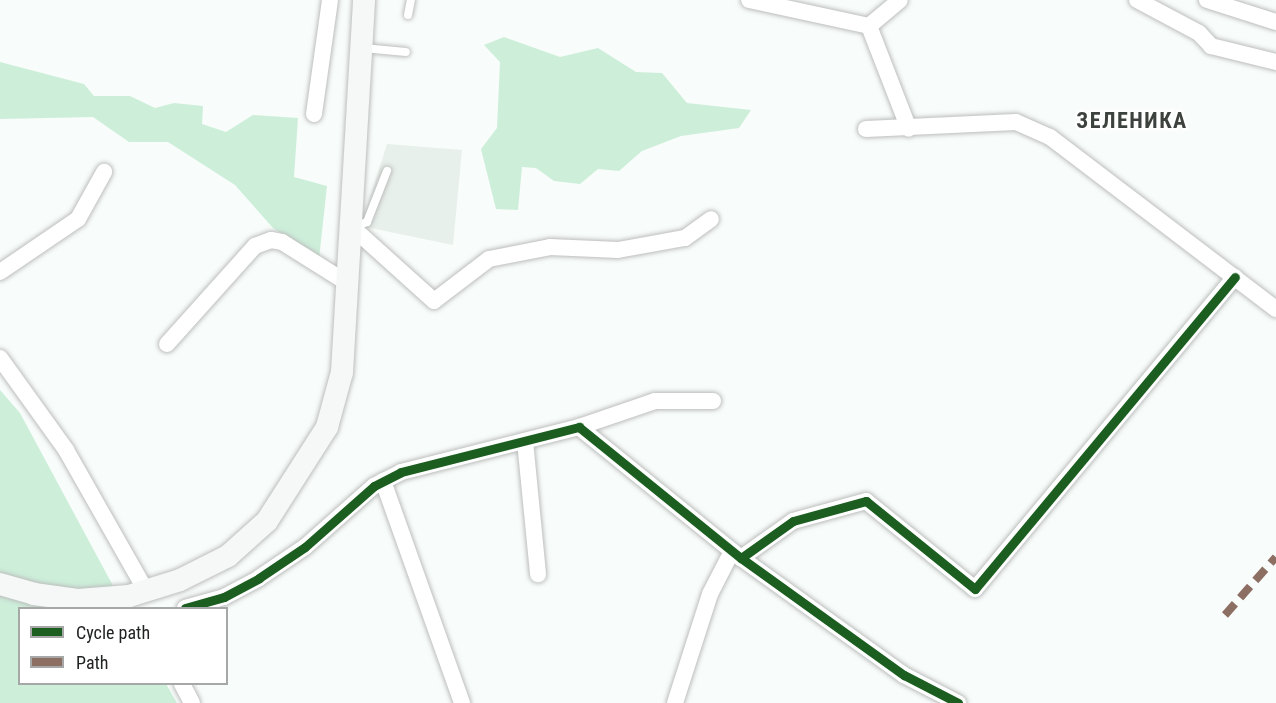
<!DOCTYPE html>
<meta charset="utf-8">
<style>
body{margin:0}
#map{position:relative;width:1276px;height:703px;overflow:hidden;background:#f8fcfa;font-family:"Roboto Condensed",sans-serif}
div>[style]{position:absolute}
.built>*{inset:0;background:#e8f0eb}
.green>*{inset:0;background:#cdefda}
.roads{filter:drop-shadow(0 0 2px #bcbebd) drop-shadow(0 0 2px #bcbebd)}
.service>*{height:8px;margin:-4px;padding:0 4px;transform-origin:4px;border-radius:4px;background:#fefffe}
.minor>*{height:16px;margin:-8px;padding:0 8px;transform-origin:8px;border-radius:8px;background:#fefffe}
.secondary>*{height:22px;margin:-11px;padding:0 11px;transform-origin:11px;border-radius:11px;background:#f5f8f7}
.quiet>*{height:8px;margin-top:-4px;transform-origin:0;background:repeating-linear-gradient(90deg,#8d6e63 0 15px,transparent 0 23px)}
.cycleway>*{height:9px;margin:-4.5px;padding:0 4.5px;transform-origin:4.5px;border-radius:4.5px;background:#1b5e20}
span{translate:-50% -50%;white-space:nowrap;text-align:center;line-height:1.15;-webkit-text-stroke:4.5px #fff;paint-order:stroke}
.district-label{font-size:22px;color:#3d423f;font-weight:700;letter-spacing:1.5px}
.legend{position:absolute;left:18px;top:607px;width:210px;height:78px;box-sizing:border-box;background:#fff;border:2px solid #a6a7a7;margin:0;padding:8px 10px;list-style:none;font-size:18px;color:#212322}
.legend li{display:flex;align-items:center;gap:12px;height:30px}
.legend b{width:30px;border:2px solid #a6a7a7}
</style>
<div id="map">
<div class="built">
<div style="clip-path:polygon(387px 144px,462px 150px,453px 245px,361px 226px)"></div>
</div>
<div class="green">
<div style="clip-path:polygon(504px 37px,560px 57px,598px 48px,636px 72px,662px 73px,687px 103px,751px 110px,739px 128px,681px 136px,642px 151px,619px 171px,598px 169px,580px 184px,554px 181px,536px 168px,522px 167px,518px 210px,496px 209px,481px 149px,497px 128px,500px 62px,484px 45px)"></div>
<div style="clip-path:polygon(0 62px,84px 84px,94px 96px,130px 96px,155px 108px,174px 103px,203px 106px,202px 124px,226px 132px,253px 115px,298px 118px,294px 177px,327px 186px,319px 259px,273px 228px,235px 185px,168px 142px,129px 142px,93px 117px,0 119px)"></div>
<div style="clip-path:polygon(0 390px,20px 413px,125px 608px,20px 608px,20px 684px,166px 684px,177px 703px,0 703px)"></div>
</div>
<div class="roads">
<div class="service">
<div style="left:408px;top:15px;width:15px;rotate:-79deg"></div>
<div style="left:363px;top:48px;width:43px;rotate:5.3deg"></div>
<div style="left:354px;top:227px;width:14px;rotate:-21deg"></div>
<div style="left:367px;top:222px;width:55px;rotate:-68.6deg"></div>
</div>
<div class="minor">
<div style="left:749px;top:0;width:123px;rotate:12.2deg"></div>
<div style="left:869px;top:26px;width:40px;rotate:-40deg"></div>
<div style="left:1137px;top:0;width:70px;rotate:28deg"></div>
<div style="left:1199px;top:33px;width:18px;rotate:47deg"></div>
<div style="left:1211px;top:46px;width:67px;rotate:13.8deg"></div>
<div style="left:1207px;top:0;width:72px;rotate:17.7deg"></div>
<div style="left:869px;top:26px;width:110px;rotate:68.8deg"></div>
<div style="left:314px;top:114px;width:115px;rotate:-82deg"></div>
<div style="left:866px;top:129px;width:150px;rotate:-2.7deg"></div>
<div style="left:1016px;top:122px;width:37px;rotate:24deg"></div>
<div style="left:1050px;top:137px;width:284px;rotate:37.3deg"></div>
<div style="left:353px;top:228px;width:109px;rotate:42deg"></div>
<div style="left:434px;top:301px;width:69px;rotate:-37.4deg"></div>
<div style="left:489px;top:259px;width:62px;rotate:-11.1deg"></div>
<div style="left:550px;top:247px;width:68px;rotate:2.5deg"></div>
<div style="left:618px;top:250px;width:68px;rotate:-10.2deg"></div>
<div style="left:685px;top:238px;width:32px;rotate:-36deg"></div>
<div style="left:0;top:272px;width:94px;rotate:-34.2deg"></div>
<div style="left:78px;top:219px;width:54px;rotate:-61deg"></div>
<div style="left:167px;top:344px;width:132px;rotate:-48.1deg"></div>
<div style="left:255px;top:246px;width:17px;rotate:-21deg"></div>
<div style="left:271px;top:240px;width:11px;rotate:10deg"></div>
<div style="left:282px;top:242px;width:79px;rotate:32.1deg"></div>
<div style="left:0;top:358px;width:113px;rotate:54.3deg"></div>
<div style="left:66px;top:450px;width:162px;rotate:60.4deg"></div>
<div style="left:579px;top:427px;width:80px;rotate:-18.9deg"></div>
<div style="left:655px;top:401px;width:58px"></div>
<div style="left:525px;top:441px;width:134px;rotate:84.4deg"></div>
<div style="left:383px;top:481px;width:236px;rotate:70.4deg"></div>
<div style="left:741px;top:558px;width:64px;rotate:-35.4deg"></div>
<div style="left:793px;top:521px;width:76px;rotate:-15.3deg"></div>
<div style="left:866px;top:501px;width:140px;rotate:38.9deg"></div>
<div style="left:975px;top:589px;width:406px;rotate:-50.2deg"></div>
<div style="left:185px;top:608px;width:41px;rotate:-15.8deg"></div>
<div style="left:224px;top:597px;width:40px;rotate:-28deg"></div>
<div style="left:259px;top:578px;width:55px;rotate:-34deg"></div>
<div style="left:305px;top:547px;width:92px;rotate:-41.5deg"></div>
<div style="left:374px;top:486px;width:30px;rotate:-27deg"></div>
<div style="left:401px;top:472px;width:184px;rotate:-14.2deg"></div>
<div style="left:579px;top:427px;width:208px;rotate:39deg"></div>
<div style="left:741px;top:558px;width:201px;rotate:35.7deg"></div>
<div style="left:904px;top:675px;width:61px;rotate:27.4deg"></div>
<div style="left:182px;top:684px;width:21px;rotate:62deg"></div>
<div style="left:675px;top:703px;width:114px;rotate:-72.2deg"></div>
<div style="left:710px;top:594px;width:48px;rotate:-62.9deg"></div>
</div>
<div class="secondary">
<div style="left:0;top:584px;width:35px;rotate:16deg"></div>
<div style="left:34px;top:594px;width:44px;rotate:7.8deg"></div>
<div style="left:78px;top:600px;width:51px;rotate:-4.5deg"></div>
<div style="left:129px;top:596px;width:53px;rotate:-17.4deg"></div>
<div style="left:180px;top:580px;width:54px;rotate:-26.6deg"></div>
<div style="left:228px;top:556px;width:52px;rotate:-41.9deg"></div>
<div style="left:267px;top:521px;width:112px;rotate:-57.4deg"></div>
<div style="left:327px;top:427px;width:57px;rotate:-74.7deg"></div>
<div style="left:342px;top:372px;width:373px;rotate:-86.6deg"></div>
</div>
</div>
<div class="quiet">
<div style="left:1225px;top:615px;width:77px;rotate:-48.7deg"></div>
</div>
<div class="cycleway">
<div style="left:741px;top:558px;width:64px;rotate:-35.4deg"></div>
<div style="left:793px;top:521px;width:76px;rotate:-15.3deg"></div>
<div style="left:866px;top:501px;width:140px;rotate:38.9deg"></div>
<div style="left:975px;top:589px;width:406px;rotate:-50.2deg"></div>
<div style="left:185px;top:608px;width:41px;rotate:-15.8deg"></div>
<div style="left:224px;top:597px;width:40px;rotate:-28deg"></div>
<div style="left:259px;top:578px;width:55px;rotate:-34deg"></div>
<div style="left:305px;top:547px;width:92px;rotate:-41.5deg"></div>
<div style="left:374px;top:486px;width:30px;rotate:-27deg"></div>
<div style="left:401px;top:472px;width:184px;rotate:-14.2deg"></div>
<div style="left:579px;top:427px;width:208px;rotate:39deg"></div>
<div style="left:741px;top:558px;width:201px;rotate:35.7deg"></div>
<div style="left:904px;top:675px;width:61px;rotate:27.4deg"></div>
</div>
<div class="district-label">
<span style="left:1132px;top:121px">ЗЕЛЕНИКА</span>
</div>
<ul class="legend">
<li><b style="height:8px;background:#1b5e20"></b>Cycle path</li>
<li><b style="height:8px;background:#8d6e63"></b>Path</li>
</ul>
</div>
